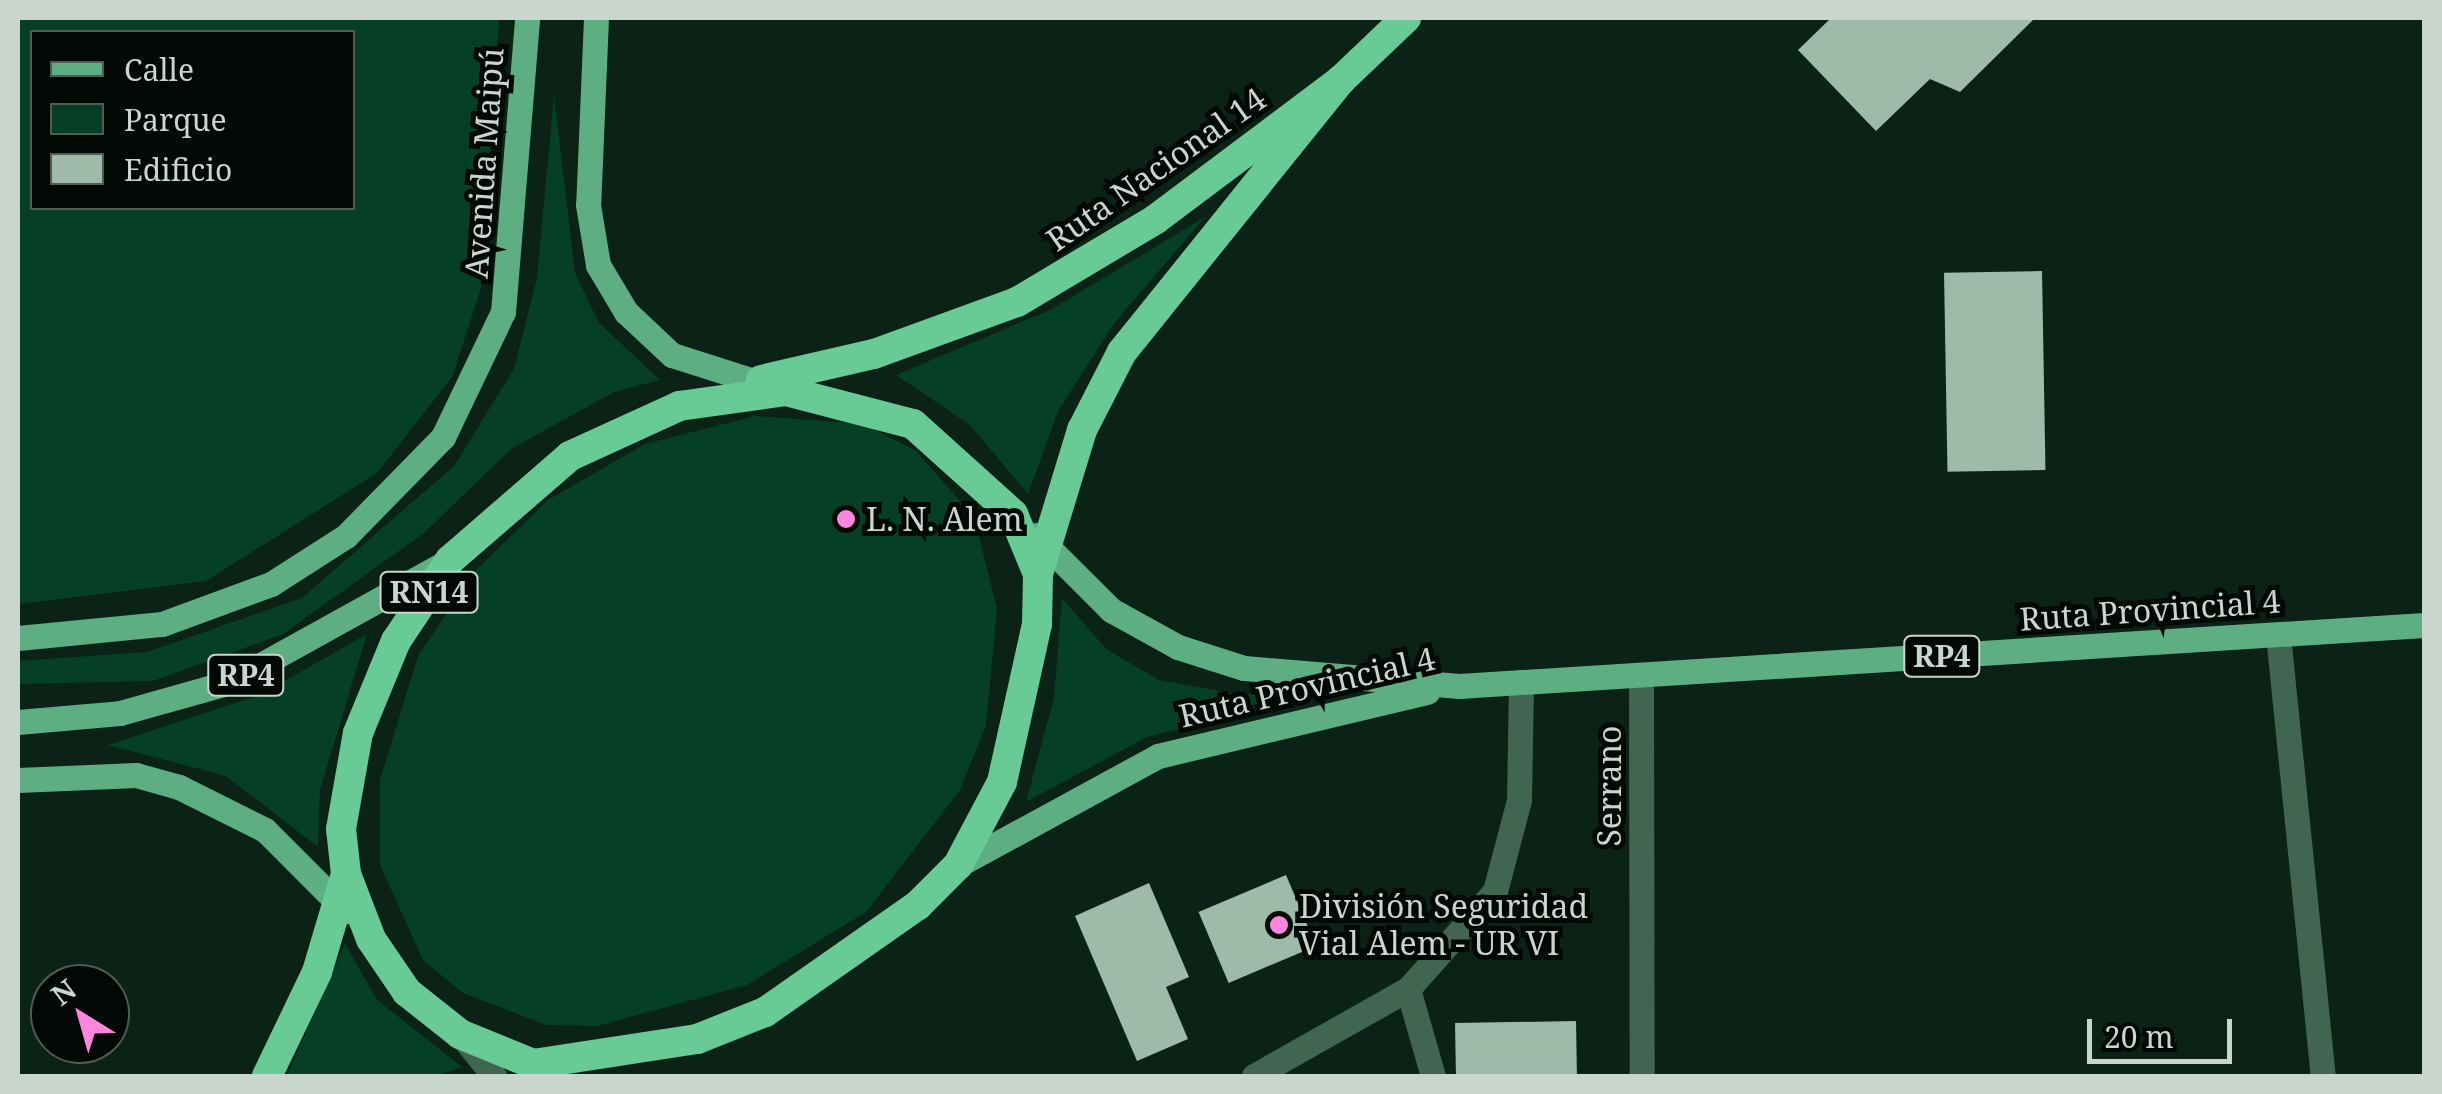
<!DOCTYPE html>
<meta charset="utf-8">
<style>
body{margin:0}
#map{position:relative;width:2442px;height:1094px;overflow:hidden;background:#0a2316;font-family:"Noto Serif",serif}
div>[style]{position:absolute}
.green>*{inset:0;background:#054026}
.building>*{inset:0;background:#9ebaa9;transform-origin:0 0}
.minor>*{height:25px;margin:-12.5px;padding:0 12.5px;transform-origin:12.5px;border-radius:12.5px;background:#406550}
.major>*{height:25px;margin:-12.5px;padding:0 12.5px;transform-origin:12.5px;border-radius:12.5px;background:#5dae82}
.highway>*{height:30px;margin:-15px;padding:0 15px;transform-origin:15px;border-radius:15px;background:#68cb96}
.dots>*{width:28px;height:28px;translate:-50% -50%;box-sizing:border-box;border:5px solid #020905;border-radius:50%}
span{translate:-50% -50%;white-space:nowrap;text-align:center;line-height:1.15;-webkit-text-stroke:10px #020905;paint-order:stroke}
.shield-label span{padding:2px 8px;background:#020905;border:2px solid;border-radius:8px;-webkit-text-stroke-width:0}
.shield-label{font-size:30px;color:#c8d6cd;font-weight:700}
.street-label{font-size:32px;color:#c8d6cd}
.poi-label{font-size:32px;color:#c8d6cd}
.left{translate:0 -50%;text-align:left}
.frame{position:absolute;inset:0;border:20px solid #c8d6cd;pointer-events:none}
.legend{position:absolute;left:30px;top:30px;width:325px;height:180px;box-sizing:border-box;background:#020905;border:2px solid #515b55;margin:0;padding:12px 18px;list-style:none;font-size:30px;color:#c8d6cd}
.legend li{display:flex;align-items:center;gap:20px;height:50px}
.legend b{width:50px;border:2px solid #515b55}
.north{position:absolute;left:30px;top:964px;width:100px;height:100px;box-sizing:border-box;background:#020905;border:2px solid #515b55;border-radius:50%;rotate:323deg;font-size:28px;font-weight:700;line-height:40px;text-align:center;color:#c8d6cd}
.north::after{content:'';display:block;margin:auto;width:35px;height:45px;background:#ff85df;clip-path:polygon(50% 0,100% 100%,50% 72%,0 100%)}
.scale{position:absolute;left:2087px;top:1019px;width:145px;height:45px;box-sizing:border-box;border:5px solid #c8d6cd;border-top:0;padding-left:12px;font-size:30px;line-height:35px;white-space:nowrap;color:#c8d6cd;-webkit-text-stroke:8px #020905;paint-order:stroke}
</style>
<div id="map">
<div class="green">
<div style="clip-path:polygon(evenodd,18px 18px,499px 18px,484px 279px,452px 377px,377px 473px,206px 581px,18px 604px,18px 18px,32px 32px,352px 32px,352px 208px,32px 208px,32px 32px)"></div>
<div style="clip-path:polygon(554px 96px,575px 273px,599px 323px,660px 380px,614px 392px,511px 449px,424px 533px,283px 634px,153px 681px,18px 684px,18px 661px,147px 652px,302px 598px,454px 466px,514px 369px,537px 278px)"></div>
<div style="clip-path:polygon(1205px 217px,1115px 322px,1058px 411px,1028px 494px,970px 425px,896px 375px,1050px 310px)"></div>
<div style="clip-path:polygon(756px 416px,863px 424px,916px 451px,974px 517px,997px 609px,986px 725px,960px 790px,866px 912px,747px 985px,597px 1026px,547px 1025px,463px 993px,423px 960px,380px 865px,380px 780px,418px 656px,475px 571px,548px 500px,645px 444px)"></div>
<div style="clip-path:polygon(1062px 598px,1106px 649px,1159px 680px,1236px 694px,1320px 694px,1147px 737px,1026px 802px,1054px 698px)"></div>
<div style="clip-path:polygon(367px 634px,320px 790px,318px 847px,226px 776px,108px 745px,260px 695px)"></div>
<div style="clip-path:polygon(345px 943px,377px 1000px,462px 1067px,436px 1076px,287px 1076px)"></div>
</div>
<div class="building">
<div style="clip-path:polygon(1831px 18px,2035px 18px,1960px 92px,1930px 79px,1876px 131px,1798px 50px)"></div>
<div style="left:2042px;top:271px;width:199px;height:98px;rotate:89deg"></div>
<div style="left:1286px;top:875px;width:77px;height:95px;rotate:67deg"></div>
<div style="clip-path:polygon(1149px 883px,1189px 977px,1166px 987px,1188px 1039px,1137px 1061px,1075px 916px)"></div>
<div style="left:1576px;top:1021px;width:55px;height:121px;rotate:89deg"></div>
</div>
<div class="minor">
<div style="left:2278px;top:635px;width:443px;rotate:84.2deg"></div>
<div style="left:1641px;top:675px;width:401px;rotate:89.9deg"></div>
<div style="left:1408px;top:989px;width:91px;rotate:74deg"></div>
<div style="left:460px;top:1034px;width:54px;rotate:51deg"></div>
<div style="left:1254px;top:1076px;width:177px;rotate:-29.5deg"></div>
<div style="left:1408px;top:989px;width:131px;rotate:-48.4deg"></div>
<div style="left:1495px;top:891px;width:94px;rotate:-75.2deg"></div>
<div style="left:1519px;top:800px;width:118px;rotate:-89deg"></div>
</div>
<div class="major">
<div style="left:596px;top:18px;width:187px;rotate:92.4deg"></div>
<div style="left:588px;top:205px;width:61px;rotate:80.5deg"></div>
<div style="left:598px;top:265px;width:55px;rotate:59.2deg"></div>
<div style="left:626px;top:312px;width:63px;rotate:43.1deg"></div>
<div style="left:672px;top:355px;width:109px;rotate:17.6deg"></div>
<div style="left:1036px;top:535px;width:106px;rotate:45deg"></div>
<div style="left:1111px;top:610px;width:77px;rotate:28.9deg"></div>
<div style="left:1178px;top:647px;width:69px;rotate:17.7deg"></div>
<div style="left:1244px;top:668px;width:216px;rotate:4.8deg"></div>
<div style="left:1459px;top:686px;width:967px;rotate:-3.62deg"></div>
<div style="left:18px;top:638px;width:145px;rotate:-5.6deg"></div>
<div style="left:162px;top:624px;width:116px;rotate:-20.2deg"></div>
<div style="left:271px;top:584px;width:89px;rotate:-32.6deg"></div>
<div style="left:346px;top:536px;width:139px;rotate:-45.6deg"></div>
<div style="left:443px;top:437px;width:139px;rotate:-64.4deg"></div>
<div style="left:503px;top:312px;width:295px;rotate:-85.3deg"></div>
<div style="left:18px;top:722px;width:102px;rotate:-5deg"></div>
<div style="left:120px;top:713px;width:114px;rotate:-15.7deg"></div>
<div style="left:230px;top:682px;width:252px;rotate:-29deg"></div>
<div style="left:18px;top:780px;width:118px;rotate:-2.4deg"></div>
<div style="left:136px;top:775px;width:45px;rotate:15.6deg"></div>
<div style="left:179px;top:787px;width:96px;rotate:26.6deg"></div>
<div style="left:265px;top:830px;width:115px;rotate:45deg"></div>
<div style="left:958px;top:865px;width:228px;rotate:-28.6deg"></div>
<div style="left:1158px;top:756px;width:277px;rotate:-13.4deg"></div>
</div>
<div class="highway">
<div style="left:761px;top:380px;width:116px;rotate:-13deg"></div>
<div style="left:874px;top:354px;width:152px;rotate:-20deg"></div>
<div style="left:1017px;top:302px;width:162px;rotate:-30.8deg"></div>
<div style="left:1156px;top:219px;width:231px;rotate:-36.9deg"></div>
<div style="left:786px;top:391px;width:131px;rotate:14.6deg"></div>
<div style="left:913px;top:424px;width:135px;rotate:42deg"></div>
<div style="left:1013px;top:514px;width:65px;rotate:67.4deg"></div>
<div style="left:1038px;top:574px;width:50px;rotate:91.1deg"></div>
<div style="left:1037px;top:624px;width:162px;rotate:102.5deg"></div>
<div style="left:1002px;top:782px;width:94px;rotate:117.9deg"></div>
<div style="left:958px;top:865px;width:57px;rotate:135deg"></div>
<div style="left:918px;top:905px;width:187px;rotate:145deg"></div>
<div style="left:765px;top:1012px;width:73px;rotate:158.3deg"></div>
<div style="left:697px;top:1039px;width:166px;rotate:171.3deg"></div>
<div style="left:533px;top:1064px;width:79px;rotate:-157.7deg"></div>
<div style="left:460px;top:1034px;width:68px;rotate:-141.6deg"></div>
<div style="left:407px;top:992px;width:64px;rotate:-124.2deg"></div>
<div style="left:371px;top:939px;width:70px;rotate:-111deg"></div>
<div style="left:346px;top:874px;width:45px;rotate:-96.3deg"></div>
<div style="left:341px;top:829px;width:97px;rotate:-80deg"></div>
<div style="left:358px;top:733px;width:100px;rotate:-67.6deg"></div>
<div style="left:396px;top:641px;width:97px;rotate:-56.3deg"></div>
<div style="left:450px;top:560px;width:159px;rotate:-40.9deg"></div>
<div style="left:570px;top:456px;width:120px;rotate:-24.6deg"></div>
<div style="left:679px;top:406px;width:108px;rotate:-8deg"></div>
<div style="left:1038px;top:574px;width:151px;rotate:-73deg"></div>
<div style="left:1082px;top:430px;width:88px;rotate:-62.9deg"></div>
<div style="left:1122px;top:352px;width:349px;rotate:-51.2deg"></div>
<div style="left:1341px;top:80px;width:90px;rotate:-43.6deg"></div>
<div style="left:267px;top:1076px;width:115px;rotate:-64.3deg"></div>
<div style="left:317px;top:972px;width:102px;rotate:-73.5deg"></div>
</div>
<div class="dots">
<div style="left:846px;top:519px;background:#ff85df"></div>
<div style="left:1279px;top:925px;background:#ff85df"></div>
</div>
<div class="shield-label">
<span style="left:429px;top:592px">RN14</span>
<span style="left:1942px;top:656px">RP4</span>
<span style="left:246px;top:675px">RP4</span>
</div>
<div class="street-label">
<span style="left:484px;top:163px;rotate:-86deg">Avenida Maipú</span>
<span style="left:1156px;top:169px;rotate:-35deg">Ruta Nacional 14</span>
<span style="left:2150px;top:610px;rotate:-4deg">Ruta Provincial 4</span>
<span style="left:1307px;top:687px;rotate:-13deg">Ruta Provincial 4</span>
<span style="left:1609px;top:786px;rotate:-90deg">Serrano</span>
</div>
<div class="poi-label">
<span class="left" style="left:866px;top:519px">L. N. Alem</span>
<span class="left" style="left:1299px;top:925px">División Seguridad<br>Vial Alem - UR VI</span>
</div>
<div class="frame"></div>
<ul class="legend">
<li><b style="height:12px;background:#5dae82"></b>Calle</li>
<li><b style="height:28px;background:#054026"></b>Parque</li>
<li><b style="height:28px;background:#9ebaa9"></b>Edificio</li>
</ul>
<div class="north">N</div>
<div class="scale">20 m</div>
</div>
